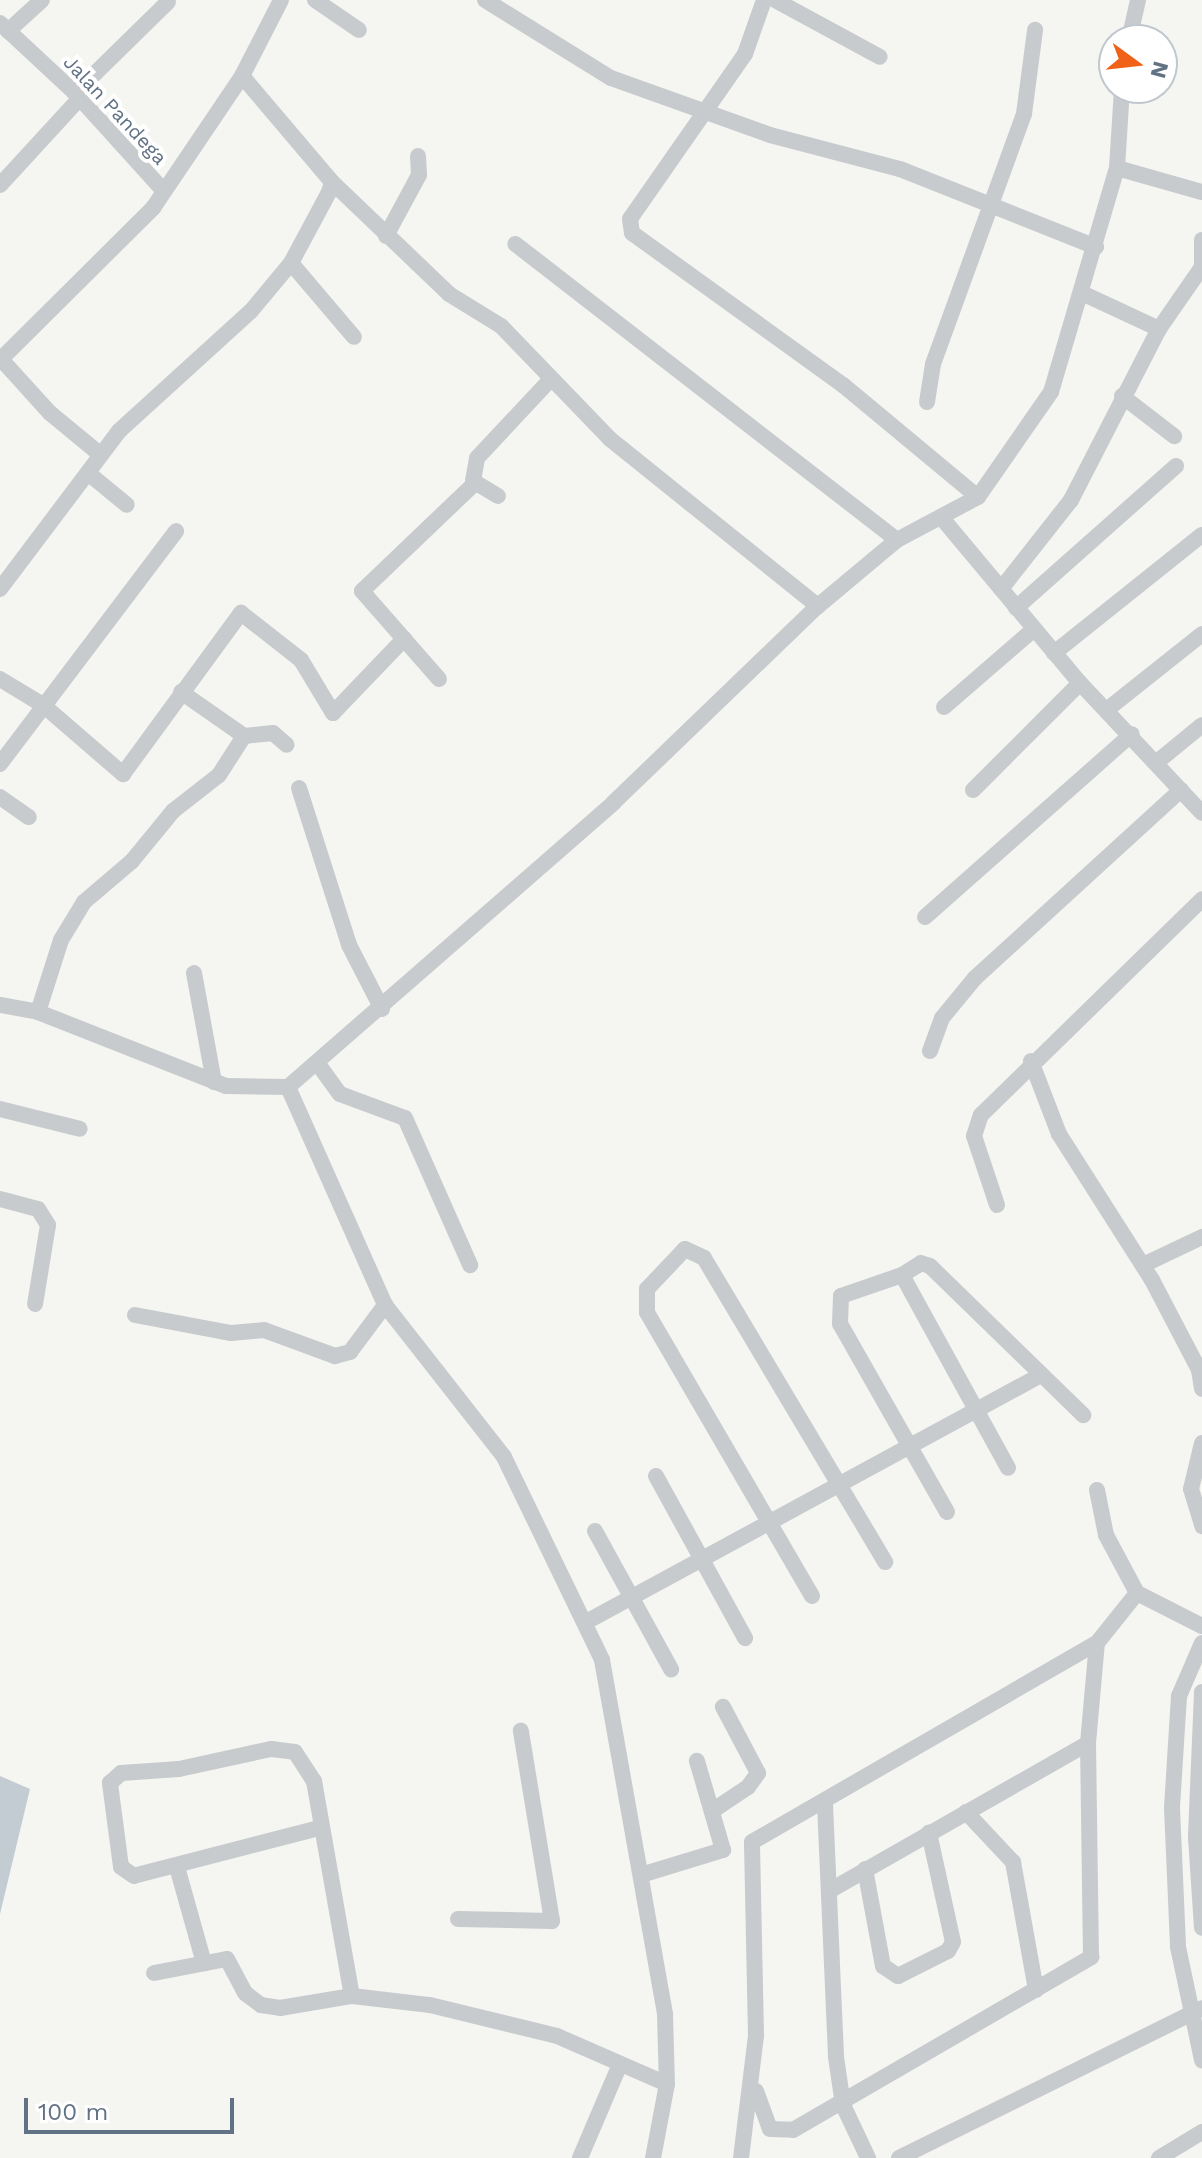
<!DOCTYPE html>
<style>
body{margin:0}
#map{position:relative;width:1202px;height:2158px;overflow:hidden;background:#f5f6f2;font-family:"Work Sans",sans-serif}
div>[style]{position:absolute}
.water>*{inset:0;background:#c3ccd2}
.minor>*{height:16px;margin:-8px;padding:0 8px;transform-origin:8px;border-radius:8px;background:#c8cbce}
span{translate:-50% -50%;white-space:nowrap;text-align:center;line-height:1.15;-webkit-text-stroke:8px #fff;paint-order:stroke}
.street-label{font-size:20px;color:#627285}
.north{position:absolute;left:1098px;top:24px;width:80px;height:80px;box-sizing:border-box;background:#fff;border:2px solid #c0c7ce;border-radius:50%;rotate:105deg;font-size:22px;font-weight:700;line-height:32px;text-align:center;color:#627285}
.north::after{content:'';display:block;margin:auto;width:28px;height:36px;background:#ef6218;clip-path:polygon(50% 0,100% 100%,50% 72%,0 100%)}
.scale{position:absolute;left:24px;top:2098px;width:210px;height:36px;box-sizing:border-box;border:4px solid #627285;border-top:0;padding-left:10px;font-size:24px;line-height:28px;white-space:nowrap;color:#627285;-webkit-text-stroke:6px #fff;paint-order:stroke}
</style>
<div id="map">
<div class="water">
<div style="clip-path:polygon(0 1776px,30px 1789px,0 1914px)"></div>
</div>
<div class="minor">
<div style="left:315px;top:0;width:53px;rotate:34.3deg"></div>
<div style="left:485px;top:0;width:148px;rotate:31.8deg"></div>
<div style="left:611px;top:78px;width:169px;rotate:19.7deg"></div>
<div style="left:770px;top:135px;width:134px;rotate:14.7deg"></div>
<div style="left:900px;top:169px;width:211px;rotate:21.7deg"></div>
<div style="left:764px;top:0;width:57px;rotate:109.4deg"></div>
<div style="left:745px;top:54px;width:201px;rotate:124.9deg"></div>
<div style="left:630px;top:219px;width:14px;rotate:82deg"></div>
<div style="left:632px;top:233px;width:260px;rotate:35.8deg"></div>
<div style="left:843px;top:385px;width:175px;rotate:39.7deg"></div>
<div style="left:775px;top:0;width:119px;rotate:28.5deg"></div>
<div style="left:0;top:23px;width:103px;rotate:43deg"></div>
<div style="left:75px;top:93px;width:132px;rotate:47.8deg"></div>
<div style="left:8px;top:31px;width:46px;rotate:-42.4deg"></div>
<div style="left:1129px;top:40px;width:41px;rotate:-77.3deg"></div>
<div style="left:75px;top:93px;width:130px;rotate:-44.4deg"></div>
<div style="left:1117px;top:168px;width:88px;rotate:15.8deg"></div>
<div style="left:332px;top:182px;width:162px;rotate:43.7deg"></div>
<div style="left:449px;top:294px;width:61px;rotate:31.6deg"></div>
<div style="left:501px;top:326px;width:157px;rotate:46deg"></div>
<div style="left:610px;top:439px;width:267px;rotate:38.8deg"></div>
<div style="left:0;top:185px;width:118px;rotate:-47.4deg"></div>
<div style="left:386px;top:236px;width:69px;rotate:-61.6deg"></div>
<div style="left:419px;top:175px;width:19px;rotate:-93deg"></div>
<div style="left:1202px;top:240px;width:28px;rotate:90deg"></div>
<div style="left:291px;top:263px;width:97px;rotate:49.6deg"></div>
<div style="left:1084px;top:294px;width:83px;rotate:25deg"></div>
<div style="left:1px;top:359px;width:73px;rotate:47.8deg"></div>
<div style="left:50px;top:413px;width:66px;rotate:39.5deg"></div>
<div style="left:0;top:360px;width:216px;rotate:-44.8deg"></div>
<div style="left:153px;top:208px;width:159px;rotate:-56deg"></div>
<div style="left:242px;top:76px;width:85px;rotate:-62.8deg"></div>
<div style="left:1122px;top:396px;width:66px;rotate:37.6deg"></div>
<div style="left:927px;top:402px;width:38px;rotate:-81deg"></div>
<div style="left:933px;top:364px;width:266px;rotate:-70deg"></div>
<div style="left:1024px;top:114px;width:85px;rotate:-82.5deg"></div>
<div style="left:88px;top:473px;width:50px;rotate:39.4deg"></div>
<div style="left:498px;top:496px;width:29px;rotate:-149deg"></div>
<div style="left:473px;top:481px;width:23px;rotate:-80deg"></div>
<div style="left:477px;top:458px;width:108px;rotate:-46.9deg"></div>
<div style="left:941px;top:517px;width:217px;rotate:50.1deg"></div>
<div style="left:1080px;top:683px;width:178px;rotate:46.8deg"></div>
<div style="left:897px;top:540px;width:92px;rotate:-28deg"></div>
<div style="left:978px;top:497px;width:128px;rotate:-55.2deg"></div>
<div style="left:1051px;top:392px;width:234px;rotate:-73.6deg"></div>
<div style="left:1117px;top:168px;width:80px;rotate:-86.4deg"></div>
<div style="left:0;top:589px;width:198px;rotate:-53deg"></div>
<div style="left:119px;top:431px;width:178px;rotate:-42.3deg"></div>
<div style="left:251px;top:311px;width:62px;rotate:-50.2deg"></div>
<div style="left:291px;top:263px;width:81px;rotate:-61.8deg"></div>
<div style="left:329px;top:192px;width:10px;rotate:-73deg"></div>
<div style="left:332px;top:182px;width:139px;rotate:-130.3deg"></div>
<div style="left:1001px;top:589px;width:113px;rotate:-51.8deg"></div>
<div style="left:1071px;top:500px;width:192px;rotate:-62.8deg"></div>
<div style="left:1159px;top:329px;width:75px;rotate:-55.3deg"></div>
<div style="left:1016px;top:608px;width:214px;rotate:-41.6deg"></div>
<div style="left:1054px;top:653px;width:189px;rotate:-38.6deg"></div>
<div style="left:0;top:679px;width:50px;rotate:31.2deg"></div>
<div style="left:43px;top:705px;width:106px;rotate:40.8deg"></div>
<div style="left:123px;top:774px;width:200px;rotate:-53.8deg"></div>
<div style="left:241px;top:613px;width:76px;rotate:38.1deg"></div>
<div style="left:301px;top:660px;width:62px;rotate:58.9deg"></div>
<div style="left:333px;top:713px;width:103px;rotate:-46.2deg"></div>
<div style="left:439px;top:679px;width:117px;rotate:-131.2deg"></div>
<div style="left:362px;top:591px;width:155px;rotate:-43.7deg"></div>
<div style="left:181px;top:692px;width:77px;rotate:34.9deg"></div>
<div style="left:944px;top:707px;width:119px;rotate:-40.9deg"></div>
<div style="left:1109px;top:708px;width:119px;rotate:-38.5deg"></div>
<div style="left:1157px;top:762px;width:58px;rotate:-39.4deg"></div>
<div style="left:0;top:764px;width:292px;rotate:-52.9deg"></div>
<div style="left:299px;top:788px;width:165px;rotate:72.3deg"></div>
<div style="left:349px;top:945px;width:72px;rotate:62.7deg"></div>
<div style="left:973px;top:790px;width:151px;rotate:-45deg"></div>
<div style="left:0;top:797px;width:35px;rotate:35deg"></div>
<div style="left:925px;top:917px;width:276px;rotate:-41.5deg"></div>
<div style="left:194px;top:973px;width:111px;rotate:79.6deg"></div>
<div style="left:0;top:1005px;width:39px;rotate:10deg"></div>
<div style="left:38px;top:1012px;width:202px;rotate:21.5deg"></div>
<div style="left:226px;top:1086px;width:62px;rotate:0.9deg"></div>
<div style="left:288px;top:1087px;width:432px;rotate:-41.1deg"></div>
<div style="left:613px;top:803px;width:284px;rotate:-43.9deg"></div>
<div style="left:818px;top:606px;width:103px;rotate:-39.9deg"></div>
<div style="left:897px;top:540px;width:483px;rotate:-142.2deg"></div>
<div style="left:38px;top:1012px;width:76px;rotate:-72.3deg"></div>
<div style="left:61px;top:940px;width:44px;rotate:-58.8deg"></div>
<div style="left:84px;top:902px;width:63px;rotate:-40.5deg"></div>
<div style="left:132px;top:861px;width:65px;rotate:-50.6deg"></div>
<div style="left:173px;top:811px;width:58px;rotate:-38deg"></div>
<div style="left:219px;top:775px;width:46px;rotate:-57.3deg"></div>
<div style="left:244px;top:736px;width:29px;rotate:-6deg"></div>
<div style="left:273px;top:733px;width:18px;rotate:41deg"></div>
<div style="left:930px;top:1051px;width:35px;rotate:-70deg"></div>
<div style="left:942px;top:1018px;width:52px;rotate:-50.5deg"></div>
<div style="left:975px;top:978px;width:279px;rotate:-42.4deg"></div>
<div style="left:1031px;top:1061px;width:78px;rotate:69deg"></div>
<div style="left:1059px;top:1134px;width:173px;rotate:57.5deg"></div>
<div style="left:1152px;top:1280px;width:102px;rotate:62.4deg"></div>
<div style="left:1199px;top:1370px;width:19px;rotate:81deg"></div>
<div style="left:318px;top:1064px;width:37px;rotate:54deg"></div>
<div style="left:340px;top:1094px;width:69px;rotate:20.3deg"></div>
<div style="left:405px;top:1118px;width:161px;rotate:66.1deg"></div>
<div style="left:288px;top:1087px;width:239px;rotate:66deg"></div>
<div style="left:385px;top:1305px;width:193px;rotate:51.9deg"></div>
<div style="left:504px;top:1457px;width:225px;rotate:64.2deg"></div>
<div style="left:602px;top:1660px;width:360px;rotate:79.9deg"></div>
<div style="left:665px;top:2014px;width:70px;rotate:88.4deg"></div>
<div style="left:667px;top:2084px;width:75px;rotate:100.7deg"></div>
<div style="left:0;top:1109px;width:82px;rotate:14deg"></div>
<div style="left:0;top:1199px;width:39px;rotate:15deg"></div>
<div style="left:38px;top:1209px;width:19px;rotate:58deg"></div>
<div style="left:48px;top:1225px;width:80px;rotate:99.3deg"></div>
<div style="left:997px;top:1205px;width:73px;rotate:-108.4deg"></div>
<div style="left:974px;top:1136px;width:22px;rotate:-72deg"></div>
<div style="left:981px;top:1115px;width:309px;rotate:-44.3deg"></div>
<div style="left:1143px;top:1265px;width:65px;rotate:-25.4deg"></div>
<div style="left:902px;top:1275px;width:22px;rotate:-32deg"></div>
<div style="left:921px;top:1263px;width:9px;rotate:18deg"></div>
<div style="left:930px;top:1266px;width:214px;rotate:44.2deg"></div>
<div style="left:135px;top:1315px;width:98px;rotate:10.6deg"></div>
<div style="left:231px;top:1333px;width:33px;rotate:-5deg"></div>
<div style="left:264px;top:1330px;width:76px;rotate:20.1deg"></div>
<div style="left:335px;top:1356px;width:16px;rotate:-15deg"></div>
<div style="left:350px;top:1352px;width:59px;rotate:-53.3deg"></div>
<div style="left:1202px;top:1443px;width:47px;rotate:103.4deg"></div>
<div style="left:1191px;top:1489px;width:39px;rotate:73deg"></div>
<div style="left:656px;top:1476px;width:185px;rotate:61.2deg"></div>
<div style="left:947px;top:1512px;width:216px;rotate:-119.6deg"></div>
<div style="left:840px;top:1324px;width:28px;rotate:-88deg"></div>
<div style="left:841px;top:1296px;width:65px;rotate:-19deg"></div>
<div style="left:902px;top:1275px;width:220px;rotate:61.2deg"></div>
<div style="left:595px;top:1531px;width:158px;rotate:61.2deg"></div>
<div style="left:1137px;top:1593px;width:73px;rotate:26.9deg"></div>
<div style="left:812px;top:1596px;width:328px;rotate:-120.2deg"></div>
<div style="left:647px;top:1312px;width:23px;rotate:-90deg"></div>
<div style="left:647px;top:1289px;width:55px;rotate:-46.5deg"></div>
<div style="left:685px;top:1249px;width:21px;rotate:25deg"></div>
<div style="left:704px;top:1258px;width:354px;rotate:59.2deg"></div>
<div style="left:586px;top:1622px;width:518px;rotate:-28.5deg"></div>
<div style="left:1202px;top:1643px;width:58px;rotate:113.5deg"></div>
<div style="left:1179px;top:1696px;width:112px;rotate:93.6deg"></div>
<div style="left:1172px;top:1808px;width:139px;rotate:87.5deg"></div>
<div style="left:1178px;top:1947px;width:116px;rotate:78deg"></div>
<div style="left:1202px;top:1692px;width:146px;rotate:92.4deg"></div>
<div style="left:1196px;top:1838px;width:90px;rotate:86.2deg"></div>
<div style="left:825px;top:1804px;width:253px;rotate:87.5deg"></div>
<div style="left:836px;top:2057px;width:49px;rotate:81.7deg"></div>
<div style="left:843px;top:2105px;width:59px;rotate:64.7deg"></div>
<div style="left:712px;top:1811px;width:43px;rotate:-33.7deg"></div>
<div style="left:748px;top:1787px;width:17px;rotate:-54deg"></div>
<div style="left:758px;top:1773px;width:75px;rotate:-117.9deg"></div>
<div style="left:966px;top:1812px;width:69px;rotate:46.8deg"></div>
<div style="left:1013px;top:1862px;width:130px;rotate:79.8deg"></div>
<div style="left:319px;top:1828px;width:191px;rotate:165.5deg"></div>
<div style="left:134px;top:1876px;width:16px;rotate:-145deg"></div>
<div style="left:121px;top:1867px;width:85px;rotate:-97.5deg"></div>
<div style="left:110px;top:1783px;width:15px;rotate:-42deg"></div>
<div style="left:121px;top:1773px;width:58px;rotate:-3.9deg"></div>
<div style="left:179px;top:1769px;width:94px;rotate:-12.3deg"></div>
<div style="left:271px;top:1749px;width:24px;rotate:7deg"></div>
<div style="left:295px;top:1752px;width:35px;rotate:57deg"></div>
<div style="left:314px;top:1781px;width:218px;rotate:80deg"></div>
<div style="left:352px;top:1996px;width:79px;rotate:6.6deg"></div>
<div style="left:430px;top:2005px;width:131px;rotate:13.7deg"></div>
<div style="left:557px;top:2036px;width:120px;rotate:23.6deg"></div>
<div style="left:177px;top:1867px;width:100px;rotate:74.3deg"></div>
<div style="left:865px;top:1869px;width:99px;rotate:79.5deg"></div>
<div style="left:883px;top:1966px;width:18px;rotate:34deg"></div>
<div style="left:898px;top:1976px;width:56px;rotate:-26.6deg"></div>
<div style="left:948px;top:1951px;width:10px;rotate:-61deg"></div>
<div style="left:953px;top:1942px;width:112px;rotate:-102.4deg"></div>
<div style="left:641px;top:1875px;width:86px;rotate:-17deg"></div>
<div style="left:723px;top:1850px;width:93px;rotate:-106.3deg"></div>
<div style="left:829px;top:1891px;width:298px;rotate:-29.7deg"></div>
<div style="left:458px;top:1919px;width:94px;rotate:1.2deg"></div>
<div style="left:552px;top:1921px;width:193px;rotate:-99.3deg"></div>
<div style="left:154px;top:1973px;width:74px;rotate:-10.9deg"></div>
<div style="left:227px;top:1959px;width:38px;rotate:62deg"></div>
<div style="left:245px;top:1993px;width:20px;rotate:37deg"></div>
<div style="left:261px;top:2005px;width:19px;rotate:9deg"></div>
<div style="left:280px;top:2008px;width:73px;rotate:-9.5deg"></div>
<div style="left:756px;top:2091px;width:40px;rotate:69.8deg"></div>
<div style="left:770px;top:2129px;width:23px;rotate:2deg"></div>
<div style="left:793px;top:2130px;width:345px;rotate:-30.1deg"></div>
<div style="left:1091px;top:1957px;width:214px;rotate:-90.8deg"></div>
<div style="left:1088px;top:1743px;width:100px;rotate:-84.9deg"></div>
<div style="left:580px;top:2158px;width:102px;rotate:-66.9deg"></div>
<div style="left:741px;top:2158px;width:124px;rotate:-83deg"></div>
<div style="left:756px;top:2035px;width:193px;rotate:-91.2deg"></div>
<div style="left:752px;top:1842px;width:398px;rotate:-30deg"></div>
<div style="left:1097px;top:1643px;width:64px;rotate:-51.3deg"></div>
<div style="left:1137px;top:1593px;width:66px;rotate:-118.1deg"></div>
<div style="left:1106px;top:1535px;width:46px;rotate:-101.3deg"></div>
<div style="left:899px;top:2158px;width:338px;rotate:-26.3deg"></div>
<div style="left:1159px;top:2158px;width:50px;rotate:-31.2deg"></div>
</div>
<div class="street-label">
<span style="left:115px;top:110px;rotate:47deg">Jalan Pandega</span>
</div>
<div class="north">N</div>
<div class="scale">100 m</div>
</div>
